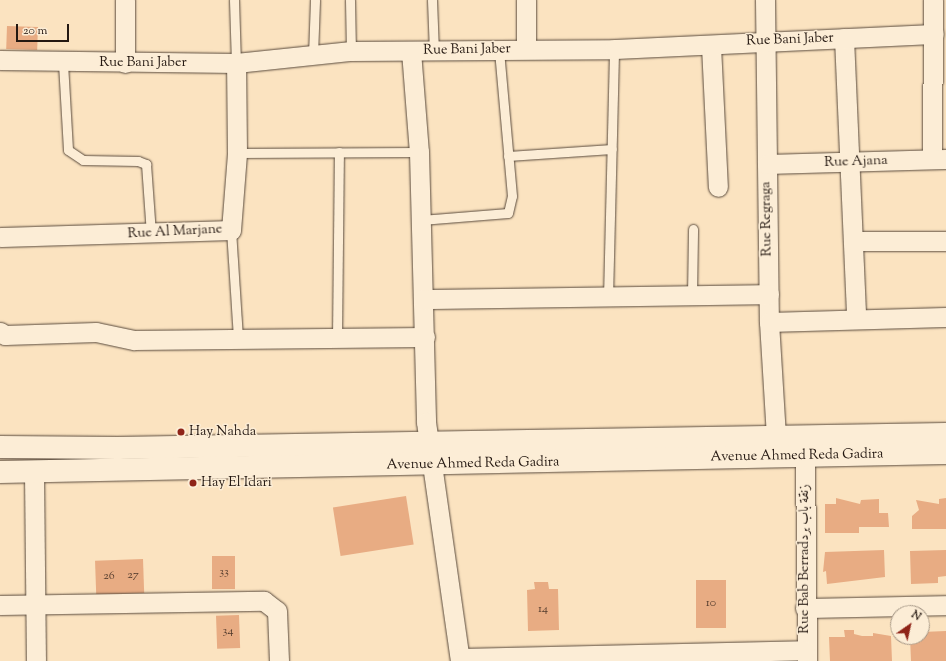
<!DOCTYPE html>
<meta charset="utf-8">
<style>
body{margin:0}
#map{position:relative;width:946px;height:661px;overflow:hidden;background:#fbe3c0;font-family:"Sorts Mill Goudy",Amiri,serif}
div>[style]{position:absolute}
.building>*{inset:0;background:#e8ac83;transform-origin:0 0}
.roads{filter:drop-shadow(0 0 1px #5a4b3d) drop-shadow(0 0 1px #5a4b3d)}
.lane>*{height:9px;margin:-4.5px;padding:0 4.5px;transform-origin:4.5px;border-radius:4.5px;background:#fcedd6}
.street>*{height:19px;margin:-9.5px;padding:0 9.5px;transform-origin:9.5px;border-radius:9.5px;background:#fcedd6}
.secondary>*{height:22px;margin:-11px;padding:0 11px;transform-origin:11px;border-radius:11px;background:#fcedd6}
.dots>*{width:11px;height:11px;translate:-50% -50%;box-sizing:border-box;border:2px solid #fcedd6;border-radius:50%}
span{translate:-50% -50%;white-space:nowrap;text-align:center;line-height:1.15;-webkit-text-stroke:3px #fcedd6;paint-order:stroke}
.number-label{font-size:12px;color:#553d2e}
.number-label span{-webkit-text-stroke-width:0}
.street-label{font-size:14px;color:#241811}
.poi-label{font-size:14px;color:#241811}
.left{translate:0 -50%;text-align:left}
.north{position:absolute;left:890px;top:605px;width:40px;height:40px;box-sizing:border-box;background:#fcedd6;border:1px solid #a69887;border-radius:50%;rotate:34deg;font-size:11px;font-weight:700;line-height:16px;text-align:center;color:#241811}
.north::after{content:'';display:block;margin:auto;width:14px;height:18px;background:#8f2418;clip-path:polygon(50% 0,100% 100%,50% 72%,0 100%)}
.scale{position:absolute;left:16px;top:24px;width:53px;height:18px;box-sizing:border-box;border:2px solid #241811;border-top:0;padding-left:5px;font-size:12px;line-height:14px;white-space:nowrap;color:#241811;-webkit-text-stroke:3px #fcedd6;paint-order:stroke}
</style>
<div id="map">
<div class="building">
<div style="left:7px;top:26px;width:31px;height:23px;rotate:2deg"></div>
<div style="left:406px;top:496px;width:49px;height:74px;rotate:81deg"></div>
<div style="clip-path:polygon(836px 498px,860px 504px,861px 500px,879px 499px,879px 513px,888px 513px,889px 527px,859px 527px,859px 533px,825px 533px,825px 504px,836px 504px)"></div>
<div style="clip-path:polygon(946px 498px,946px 529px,912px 529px,912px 516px,919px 510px,916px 500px,939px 504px,939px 499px)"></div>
<div style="clip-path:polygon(884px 550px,885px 577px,827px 584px,826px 571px,823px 572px,825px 552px)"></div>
<div style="clip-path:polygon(946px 550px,946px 576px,938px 577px,938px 583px,911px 584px,910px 551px)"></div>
<div style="left:212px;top:556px;width:23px;height:33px"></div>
<div style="left:143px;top:559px;width:34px;height:48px;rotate:88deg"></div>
<div style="left:696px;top:580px;width:30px;height:48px"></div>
<div style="clip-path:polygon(534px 582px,548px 582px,549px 589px,558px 589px,559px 630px,528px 631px,527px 590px,535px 589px)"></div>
<div style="left:239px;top:615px;width:33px;height:23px;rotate:88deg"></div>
<div style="clip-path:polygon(844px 630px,854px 630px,854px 634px,862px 636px,873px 636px,873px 633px,891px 636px,892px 661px,830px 661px,829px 637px,845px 637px)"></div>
<div style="clip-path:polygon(946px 631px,946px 661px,911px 661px,910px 637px,922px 637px,922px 632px)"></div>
</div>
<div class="roads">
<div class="lane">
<div style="left:234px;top:0;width:63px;rotate:88.2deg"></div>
<div style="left:350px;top:0;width:51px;rotate:88.9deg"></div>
<div style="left:432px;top:0;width:51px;rotate:87.8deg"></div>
<div style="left:313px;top:55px;width:55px;rotate:-87.9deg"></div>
<div style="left:63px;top:63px;width:87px;rotate:86.7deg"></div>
<div style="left:68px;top:150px;width:18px;rotate:34deg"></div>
<div style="left:83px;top:160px;width:55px;rotate:1deg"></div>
<div style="left:138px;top:161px;width:9px;rotate:21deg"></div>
<div style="left:146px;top:164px;width:70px;rotate:85.9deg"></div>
<div style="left:237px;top:153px;width:182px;rotate:-0.3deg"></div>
<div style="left:508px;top:156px;width:104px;rotate:-3.9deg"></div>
<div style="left:421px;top:220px;width:87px;rotate:-4.6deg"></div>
<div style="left:508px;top:213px;width:17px;rotate:-77deg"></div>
<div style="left:512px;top:196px;width:148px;rotate:-95.1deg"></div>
<div style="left:231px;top:230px;width:109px;rotate:86.3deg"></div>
<div style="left:692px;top:296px;width:67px;rotate:-89.1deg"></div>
<div style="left:608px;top:298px;width:249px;rotate:-88.6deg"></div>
<div style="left:337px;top:337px;width:185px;rotate:-89.4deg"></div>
</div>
<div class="street">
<div style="left:125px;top:0;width:63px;rotate:90deg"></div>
<div style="left:765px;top:0;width:322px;rotate:89.3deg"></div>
<div style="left:769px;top:322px;width:116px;rotate:86.5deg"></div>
<div style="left:844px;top:38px;width:280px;rotate:87.5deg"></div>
<div style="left:711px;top:46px;width:141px;rotate:87.2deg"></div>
<div style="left:526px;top:49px;width:49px;rotate:-90deg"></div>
<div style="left:411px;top:51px;width:101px;rotate:85.5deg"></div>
<div style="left:419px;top:152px;width:270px;rotate:88.5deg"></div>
<div style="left:426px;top:422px;width:241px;rotate:81.9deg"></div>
<div style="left:0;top:60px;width:236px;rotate:0.7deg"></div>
<div style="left:236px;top:63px;width:116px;rotate:-6deg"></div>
<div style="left:351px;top:51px;width:263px;rotate:-0.4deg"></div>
<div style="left:614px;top:49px;width:320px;rotate:-2.7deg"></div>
<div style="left:932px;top:159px;width:159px;rotate:-89.6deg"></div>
<div style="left:767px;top:164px;width:179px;rotate:-1.6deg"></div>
<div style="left:0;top:237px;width:231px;rotate:-1.7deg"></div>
<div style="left:231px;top:230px;width:77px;rotate:-85.5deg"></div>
<div style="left:237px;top:153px;width:90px;rotate:-90.6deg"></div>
<div style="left:854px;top:241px;width:92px"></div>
<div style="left:423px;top:299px;width:346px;rotate:-0.8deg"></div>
<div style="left:769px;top:322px;width:177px;rotate:-1.6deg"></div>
<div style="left:0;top:332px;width:6px;rotate:31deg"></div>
<div style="left:5px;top:335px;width:91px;rotate:-1.9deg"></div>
<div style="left:96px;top:332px;width:39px;rotate:12deg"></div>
<div style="left:134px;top:340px;width:291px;rotate:-0.6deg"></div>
<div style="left:805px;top:456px;width:205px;rotate:89.4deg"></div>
<div style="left:34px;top:473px;width:188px;rotate:89.4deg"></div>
<div style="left:0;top:605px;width:264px;rotate:-0.9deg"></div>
<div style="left:264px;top:601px;width:16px;rotate:38deg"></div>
<div style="left:277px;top:611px;width:50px;rotate:87.7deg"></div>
<div style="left:805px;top:608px;width:141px;rotate:-1.2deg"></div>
<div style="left:460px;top:658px;width:345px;rotate:-1.3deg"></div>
</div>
<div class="secondary">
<div style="left:0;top:447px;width:118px;rotate:0.5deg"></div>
<div style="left:118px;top:448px;width:828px;rotate:-0.97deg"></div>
<div style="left:0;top:472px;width:946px;rotate:-1.15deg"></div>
</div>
</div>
<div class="dots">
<div style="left:181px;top:432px;background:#8f2418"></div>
<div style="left:193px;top:483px;background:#8f2418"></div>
</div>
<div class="number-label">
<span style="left:224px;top:573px">33</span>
<span style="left:133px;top:576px">27</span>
<span style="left:109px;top:577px">26</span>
<span style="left:711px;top:604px">10</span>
<span style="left:543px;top:610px">14</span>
<span style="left:228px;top:632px">34</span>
</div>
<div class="street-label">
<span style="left:790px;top:40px;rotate:-2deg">Rue Bani Jaber</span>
<span style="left:467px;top:50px;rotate:-1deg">Rue Bani Jaber</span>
<span style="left:143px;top:63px">Rue Bani Jaber</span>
<span style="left:856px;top:162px;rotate:-2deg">Rue Ajana</span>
<span style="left:767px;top:219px;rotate:-91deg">Rue Regraga</span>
<span style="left:175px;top:232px;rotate:-3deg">Rue Al Marjane</span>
<span style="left:797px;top:456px;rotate:-1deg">Avenue Ahmed Reda Gadira</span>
<span style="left:473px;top:464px;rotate:-1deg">Avenue Ahmed Reda Gadira</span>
<span style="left:805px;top:559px;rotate:-90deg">Rue Bab Berradزنقة باب برد</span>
</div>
<div class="poi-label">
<span class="left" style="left:189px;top:432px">Hay Nahda</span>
<span class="left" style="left:201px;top:483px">Hay El Idari</span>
</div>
<div class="north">N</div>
<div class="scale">20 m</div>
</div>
